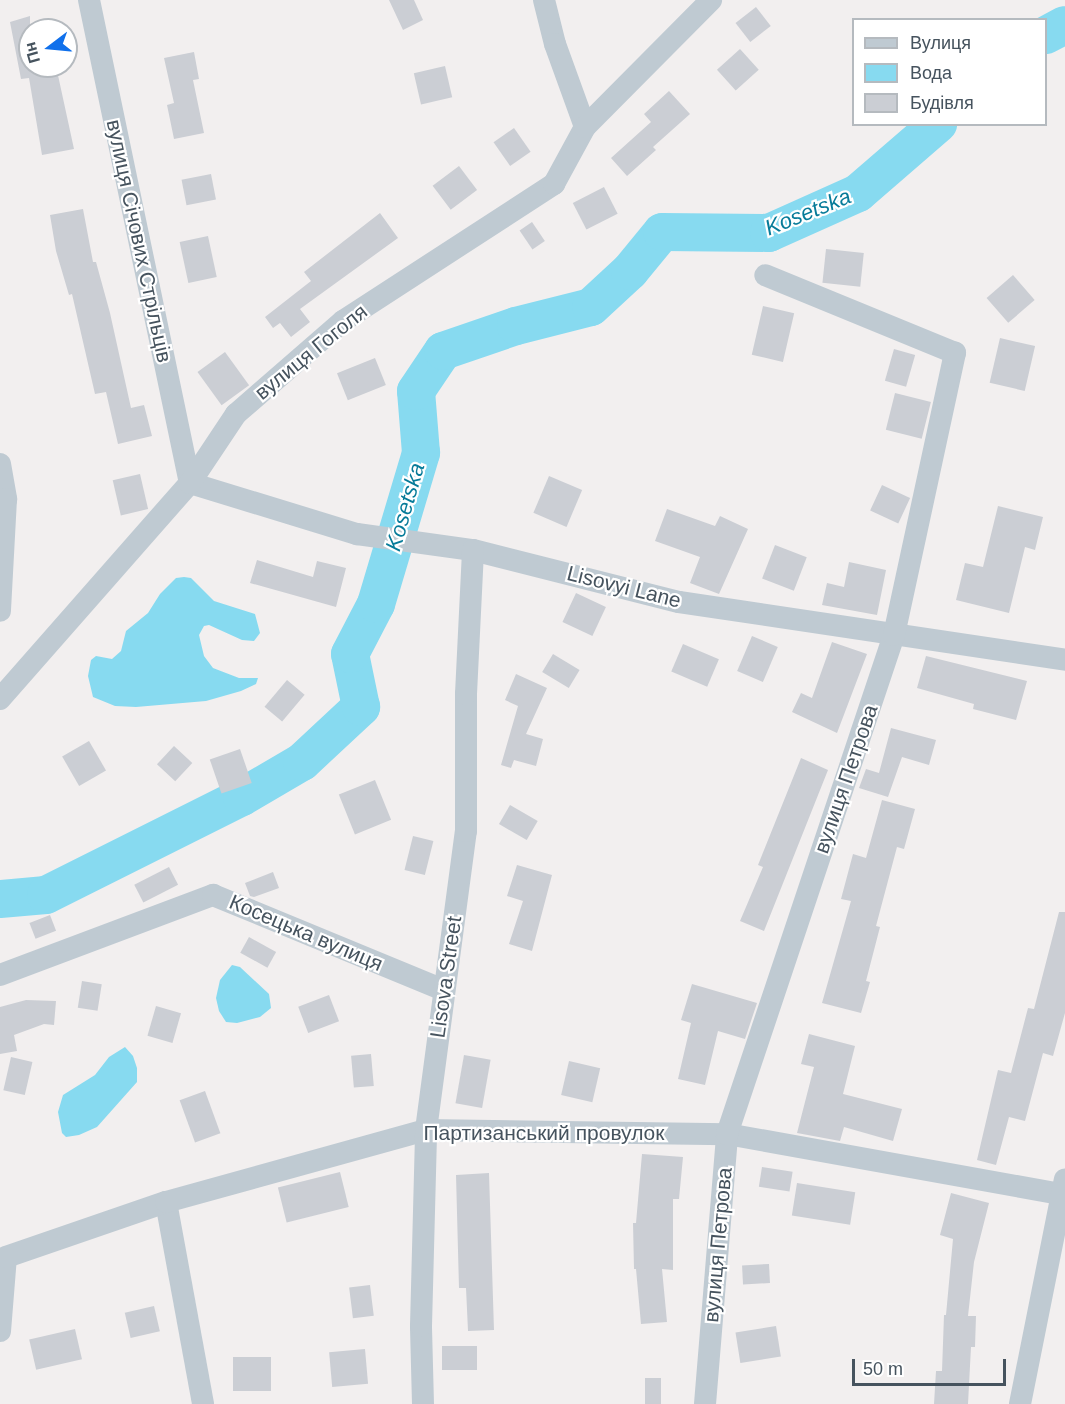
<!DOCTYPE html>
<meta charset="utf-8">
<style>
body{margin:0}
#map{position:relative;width:1065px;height:1404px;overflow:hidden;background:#f2efef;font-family:Arial,sans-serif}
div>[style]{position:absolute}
.water>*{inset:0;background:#87daf0}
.river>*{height:38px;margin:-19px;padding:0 19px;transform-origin:19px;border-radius:19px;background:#87daf0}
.building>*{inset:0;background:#cbced4;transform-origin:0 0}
.street>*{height:22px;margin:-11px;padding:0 11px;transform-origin:11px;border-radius:11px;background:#bfcad2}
span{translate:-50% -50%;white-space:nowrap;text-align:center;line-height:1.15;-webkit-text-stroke:4.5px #fff;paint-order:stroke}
.street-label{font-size:21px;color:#46535e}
.water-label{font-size:22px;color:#077b99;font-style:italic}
.legend{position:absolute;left:852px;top:18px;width:195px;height:108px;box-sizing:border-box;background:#fff;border:2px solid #b5babf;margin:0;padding:8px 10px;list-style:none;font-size:18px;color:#46535e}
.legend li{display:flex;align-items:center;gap:12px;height:30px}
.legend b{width:30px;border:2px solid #b5babf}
.north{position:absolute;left:18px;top:18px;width:60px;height:60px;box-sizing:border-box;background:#fff;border:2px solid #b5babf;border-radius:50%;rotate:254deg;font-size:16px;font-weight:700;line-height:24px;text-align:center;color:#46535e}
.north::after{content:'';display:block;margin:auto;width:21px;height:27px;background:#1070eb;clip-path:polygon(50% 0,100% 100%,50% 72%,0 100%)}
.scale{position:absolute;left:852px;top:1359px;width:154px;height:27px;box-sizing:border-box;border:3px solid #46535e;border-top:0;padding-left:8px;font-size:18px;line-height:21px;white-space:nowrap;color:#46535e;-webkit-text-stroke:4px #fff;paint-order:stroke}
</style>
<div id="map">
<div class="water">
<div style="clip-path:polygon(184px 577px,191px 578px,214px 601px,255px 614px,260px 633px,254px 641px,242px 640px,209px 625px,204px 626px,199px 635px,204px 656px,213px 668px,239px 678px,258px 678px,256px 684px,241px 691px,206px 701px,136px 707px,115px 706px,93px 697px,88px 676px,91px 660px,96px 656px,112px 659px,121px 651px,126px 631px,148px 613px,160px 594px,176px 578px)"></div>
<div style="clip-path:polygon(232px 965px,240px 967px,269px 994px,271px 1008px,260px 1017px,237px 1023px,226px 1022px,219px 1011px,216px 998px,220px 980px)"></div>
<div style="clip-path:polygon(125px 1047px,133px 1056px,137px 1068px,137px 1082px,97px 1127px,79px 1135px,66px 1137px,62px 1133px,58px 1112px,63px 1095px,95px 1075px,109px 1057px)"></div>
</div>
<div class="river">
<div style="left:1046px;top:35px;width:21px;rotate:-28deg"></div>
<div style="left:0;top:899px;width:46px;rotate:-5deg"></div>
<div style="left:46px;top:895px;width:219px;rotate:-26.6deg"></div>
<div style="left:242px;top:797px;width:69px;rotate:-30.3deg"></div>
<div style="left:302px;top:762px;width:81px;rotate:-43deg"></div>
<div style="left:361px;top:707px;width:54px;rotate:-101.7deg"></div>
<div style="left:350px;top:654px;width:56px;rotate:-62.5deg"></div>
<div style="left:376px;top:604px;width:158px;rotate:-73.4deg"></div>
<div style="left:421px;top:453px;width:62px;rotate:-94.6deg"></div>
<div style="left:416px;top:391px;width:48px;rotate:-56deg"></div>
<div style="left:443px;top:351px;width:77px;rotate:-18.9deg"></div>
<div style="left:516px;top:326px;width:77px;rotate:-14.2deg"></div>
<div style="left:591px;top:307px;width:53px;rotate:-42.7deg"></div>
<div style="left:630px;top:271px;width:50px;rotate:-50.6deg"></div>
<div style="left:662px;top:232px;width:107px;rotate:0.5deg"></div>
<div style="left:769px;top:233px;width:98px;rotate:-24.2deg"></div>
<div style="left:858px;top:193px;width:106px;rotate:-40.8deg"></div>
</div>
<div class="building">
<div style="clip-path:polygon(389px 0,414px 0,423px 20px,403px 30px)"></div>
<div style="left:756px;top:7px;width:24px;height:26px;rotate:52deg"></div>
<div style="clip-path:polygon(30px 16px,30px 66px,56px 66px,74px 149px,42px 155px,29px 78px,21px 79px,10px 22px)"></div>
<div style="left:740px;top:49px;width:28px;height:31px;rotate:48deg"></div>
<div style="clip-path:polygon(194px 52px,199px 79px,193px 80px,204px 133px,174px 139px,167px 105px,174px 103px,164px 58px)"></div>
<div style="left:445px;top:66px;width:32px;height:32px;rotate:77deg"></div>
<div style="clip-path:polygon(669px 91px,690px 114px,653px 147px,656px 150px,627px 176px,611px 158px,651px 122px,644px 114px)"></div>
<div style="left:514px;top:128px;width:29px;height:25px;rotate:55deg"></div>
<div style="left:459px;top:166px;width:30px;height:33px;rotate:53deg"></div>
<div style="left:211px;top:174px;width:26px;height:30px;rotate:79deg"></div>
<div style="left:604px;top:187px;width:30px;height:35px;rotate:63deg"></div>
<div style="clip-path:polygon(83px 209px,93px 262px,96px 262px,110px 313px,131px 408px,144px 405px,152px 436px,118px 444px,106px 392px,95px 394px,72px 294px,69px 295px,56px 251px,50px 215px)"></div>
<div style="clip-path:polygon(380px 213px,398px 238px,300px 309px,310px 322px,291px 337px,280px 323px,273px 328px,265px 317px,311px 281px,304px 272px)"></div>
<div style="left:532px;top:222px;width:23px;height:15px;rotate:56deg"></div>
<div style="left:208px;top:236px;width:42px;height:29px;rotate:78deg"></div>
<div style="left:826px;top:249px;width:38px;height:34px;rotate:6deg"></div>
<div style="left:1013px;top:275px;width:33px;height:35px;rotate:49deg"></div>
<div style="left:763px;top:306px;width:32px;height:50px;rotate:13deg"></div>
<div style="left:1000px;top:338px;width:36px;height:46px;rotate:13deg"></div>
<div style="left:894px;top:349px;width:22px;height:33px;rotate:16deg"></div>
<div style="left:225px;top:352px;width:41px;height:34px;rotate:54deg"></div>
<div style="left:375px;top:358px;width:29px;height:41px;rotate:68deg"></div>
<div style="left:895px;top:393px;width:37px;height:38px;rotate:14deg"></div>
<div style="left:140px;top:474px;width:36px;height:28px;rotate:77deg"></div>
<div style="left:549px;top:476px;width:36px;height:40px;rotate:23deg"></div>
<div style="left:882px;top:485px;width:31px;height:28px;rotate:25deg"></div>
<div style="clip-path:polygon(998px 506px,1043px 517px,1035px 550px,1025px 547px,1009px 613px,956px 600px,965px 563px,983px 567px)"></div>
<div style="clip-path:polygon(667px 509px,715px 526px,720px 516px,748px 529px,719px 594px,690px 583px,700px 557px,655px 541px)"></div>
<div style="left:775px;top:545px;width:34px;height:36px;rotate:21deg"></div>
<div style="clip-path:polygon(257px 560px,313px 577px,317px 561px,346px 568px,336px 607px,250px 583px)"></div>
<div style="clip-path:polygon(849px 562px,886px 570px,877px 615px,822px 605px,827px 583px,844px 587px)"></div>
<div style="left:576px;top:593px;width:33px;height:32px;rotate:25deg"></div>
<div style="left:752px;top:636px;width:28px;height:38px;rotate:23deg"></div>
<div style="clip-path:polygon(832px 642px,867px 654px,837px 733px,792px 712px,801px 693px,812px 698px)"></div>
<div style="left:683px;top:644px;width:39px;height:30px;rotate:23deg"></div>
<div style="left:553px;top:654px;width:31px;height:21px;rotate:31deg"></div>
<div style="clip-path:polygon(926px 656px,1027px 681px,1016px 720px,973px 709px,974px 704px,917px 688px)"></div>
<div style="clip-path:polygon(516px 674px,547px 688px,526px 734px,543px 739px,536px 766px,514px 760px,511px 768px,501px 765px,518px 706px,505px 700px)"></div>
<div style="left:287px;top:680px;width:23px;height:35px;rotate:40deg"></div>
<div style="clip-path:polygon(891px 728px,936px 740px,929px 765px,902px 757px,888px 797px,859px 788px,866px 769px,879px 773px)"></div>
<div style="left:89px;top:741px;width:34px;height:31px;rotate:60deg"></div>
<div style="left:174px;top:746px;width:25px;height:25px;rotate:43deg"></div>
<div style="left:240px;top:749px;width:36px;height:32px;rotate:71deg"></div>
<div style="clip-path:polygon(801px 758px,828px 770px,764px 931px,740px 921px,763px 867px,758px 865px)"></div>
<div style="left:375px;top:780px;width:43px;height:39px;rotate:68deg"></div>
<div style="clip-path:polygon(882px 800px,915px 809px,904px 849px,897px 847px,876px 926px,880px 927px,866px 981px,870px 982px,861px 1013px,822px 1003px,851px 901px,841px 899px,853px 854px,866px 858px)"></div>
<div style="left:510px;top:805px;width:32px;height:22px;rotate:30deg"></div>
<div style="left:413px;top:836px;width:21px;height:35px;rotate:14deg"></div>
<div style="clip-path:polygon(517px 865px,552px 875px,532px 951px,509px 944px,523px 901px,507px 896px)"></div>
<div style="left:169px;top:867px;width:20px;height:39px;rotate:63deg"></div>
<div style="clip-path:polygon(273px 872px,279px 888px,254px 897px,250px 896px,245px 883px)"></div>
<div style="clip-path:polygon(1059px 912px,1065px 912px,1065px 1013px,1053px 1056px,1043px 1053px,1025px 1121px,1009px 1117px,996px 1165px,977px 1160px,998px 1070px,1011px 1073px,1028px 1008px,1034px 1009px)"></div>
<div style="left:50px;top:915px;width:17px;height:22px;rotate:69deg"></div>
<div style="left:249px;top:937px;width:31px;height:18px;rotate:29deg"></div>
<div style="left:82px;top:981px;width:20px;height:27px;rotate:9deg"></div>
<div style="clip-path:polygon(692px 984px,757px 1003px,745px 1039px,718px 1031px,705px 1085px,678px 1079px,691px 1023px,681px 1020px)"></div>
<div style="left:329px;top:995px;width:28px;height:33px;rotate:69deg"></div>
<div style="clip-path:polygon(26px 1000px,56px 1001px,54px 1025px,44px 1024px,14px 1035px,17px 1051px,0 1054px,0 1007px)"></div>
<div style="left:156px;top:1006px;width:26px;height:31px;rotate:16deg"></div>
<div style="clip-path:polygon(809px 1034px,855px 1046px,843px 1094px,902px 1109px,893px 1141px,844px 1127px,840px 1141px,797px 1133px,814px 1067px,801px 1064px)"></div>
<div style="left:371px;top:1054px;width:32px;height:20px;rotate:85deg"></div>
<div style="left:464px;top:1055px;width:27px;height:49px;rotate:10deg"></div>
<div style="left:11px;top:1057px;width:22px;height:34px;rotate:13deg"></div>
<div style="left:569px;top:1061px;width:32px;height:35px;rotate:13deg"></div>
<div style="left:205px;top:1091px;width:45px;height:27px;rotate:70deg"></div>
<div style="clip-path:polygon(642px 1154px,683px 1157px,679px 1199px,673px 1199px,673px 1270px,662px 1269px,667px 1322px,641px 1324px,636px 1269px,634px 1269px,633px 1223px,636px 1223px)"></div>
<div style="left:762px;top:1167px;width:31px;height:20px;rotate:9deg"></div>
<div style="left:340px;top:1172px;width:36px;height:64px;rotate:76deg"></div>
<div style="clip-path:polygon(489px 1173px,494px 1330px,468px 1331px,466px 1288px,459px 1288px,456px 1175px)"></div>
<div style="left:797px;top:1183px;width:59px;height:33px;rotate:9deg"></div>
<div style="clip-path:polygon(951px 1193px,989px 1203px,974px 1262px,968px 1316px,976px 1316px,975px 1347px,971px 1347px,968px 1404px,934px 1404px,936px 1371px,942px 1371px,944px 1315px,946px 1315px,953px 1239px,940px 1235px)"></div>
<div style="left:769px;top:1264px;width:19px;height:27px;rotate:87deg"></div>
<div style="left:370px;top:1285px;width:31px;height:21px;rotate:83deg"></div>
<div style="left:154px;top:1306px;width:26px;height:30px;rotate:77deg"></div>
<div style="left:776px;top:1326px;width:31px;height:41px;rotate:81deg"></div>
<div style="left:75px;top:1329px;width:31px;height:47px;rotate:77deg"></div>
<div style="left:442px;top:1346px;width:35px;height:24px"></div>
<div style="left:365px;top:1349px;width:35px;height:36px;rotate:85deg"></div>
<div style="left:271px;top:1357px;width:34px;height:38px;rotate:90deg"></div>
<div style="left:645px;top:1378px;width:16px;height:26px"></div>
</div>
<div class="street">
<div style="left:89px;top:0;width:493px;rotate:78.2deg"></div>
<div style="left:190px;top:483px;width:175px;rotate:17deg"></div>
<div style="left:357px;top:534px;width:117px;rotate:7.9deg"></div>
<div style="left:473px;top:550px;width:212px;rotate:14.2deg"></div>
<div style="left:679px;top:602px;width:390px;rotate:8.5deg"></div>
<div style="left:544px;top:0;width:45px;rotate:76deg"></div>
<div style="left:555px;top:44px;width:88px;rotate:70.1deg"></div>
<div style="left:0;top:464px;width:36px;rotate:80deg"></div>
<div style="left:6px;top:499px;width:112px;rotate:93.1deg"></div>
<div style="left:0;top:699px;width:288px;rotate:-48.7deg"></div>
<div style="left:190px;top:483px;width:83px;rotate:-56.3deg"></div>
<div style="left:236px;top:414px;width:142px;rotate:-41deg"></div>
<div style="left:343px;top:321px;width:252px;rotate:-33deg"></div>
<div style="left:554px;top:184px;width:65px;rotate:-61.5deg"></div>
<div style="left:585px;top:127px;width:179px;rotate:-45.2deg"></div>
<div style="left:0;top:975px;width:228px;rotate:-20.6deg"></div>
<div style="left:213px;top:895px;width:249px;rotate:22.4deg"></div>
<div style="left:166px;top:1202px;width:205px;rotate:79.6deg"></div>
<div style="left:0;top:1331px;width:74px;rotate:-85.4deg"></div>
<div style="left:6px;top:1257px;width:169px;rotate:-19deg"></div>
<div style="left:166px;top:1202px;width:270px;rotate:-15.5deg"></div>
<div style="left:426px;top:1130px;width:301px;rotate:0.8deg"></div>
<div style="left:727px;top:1134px;width:338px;rotate:10.2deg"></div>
<div style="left:423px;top:1404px;width:78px;rotate:-91.5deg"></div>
<div style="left:421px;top:1326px;width:196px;rotate:-88.5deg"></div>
<div style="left:426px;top:1130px;width:302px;rotate:-82.4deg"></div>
<div style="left:466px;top:831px;width:137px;rotate:-90deg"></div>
<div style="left:466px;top:694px;width:144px;rotate:-87.2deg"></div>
<div style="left:705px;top:1404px;width:271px;rotate:-85.3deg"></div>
<div style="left:727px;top:1134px;width:526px;rotate:-71.5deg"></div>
<div style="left:894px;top:635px;width:289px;rotate:-77.8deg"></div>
<div style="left:955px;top:353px;width:205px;rotate:-157.7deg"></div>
<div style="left:1020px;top:1404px;width:229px;rotate:-78.7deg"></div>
</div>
<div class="street-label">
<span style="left:139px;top:241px;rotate:78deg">вулиця Січових Стрільців</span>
<span style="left:311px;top:352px;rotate:-39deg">вулиця Гоголя</span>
<span style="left:624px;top:587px;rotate:14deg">Lisovyi Lane</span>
<span style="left:846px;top:779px;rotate:-71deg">вулиця Петрова</span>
<span style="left:306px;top:933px;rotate:23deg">Косецька вулиця</span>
<span style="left:446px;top:977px;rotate:-82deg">Lisova Street</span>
<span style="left:544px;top:1133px">Партизанський провулок</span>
<span style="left:718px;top:1245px;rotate:-85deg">вулиця Петрова</span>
</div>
<div class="water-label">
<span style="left:808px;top:212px;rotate:-22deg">Kosetska</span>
<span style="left:405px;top:507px;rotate:-74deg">Kosetska</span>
</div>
<ul class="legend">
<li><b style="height:8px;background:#bfcad2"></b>Вулиця</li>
<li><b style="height:16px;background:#87daf0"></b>Вода</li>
<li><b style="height:16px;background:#cbced4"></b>Будівля</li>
</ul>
<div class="north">Пн</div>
<div class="scale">50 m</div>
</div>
